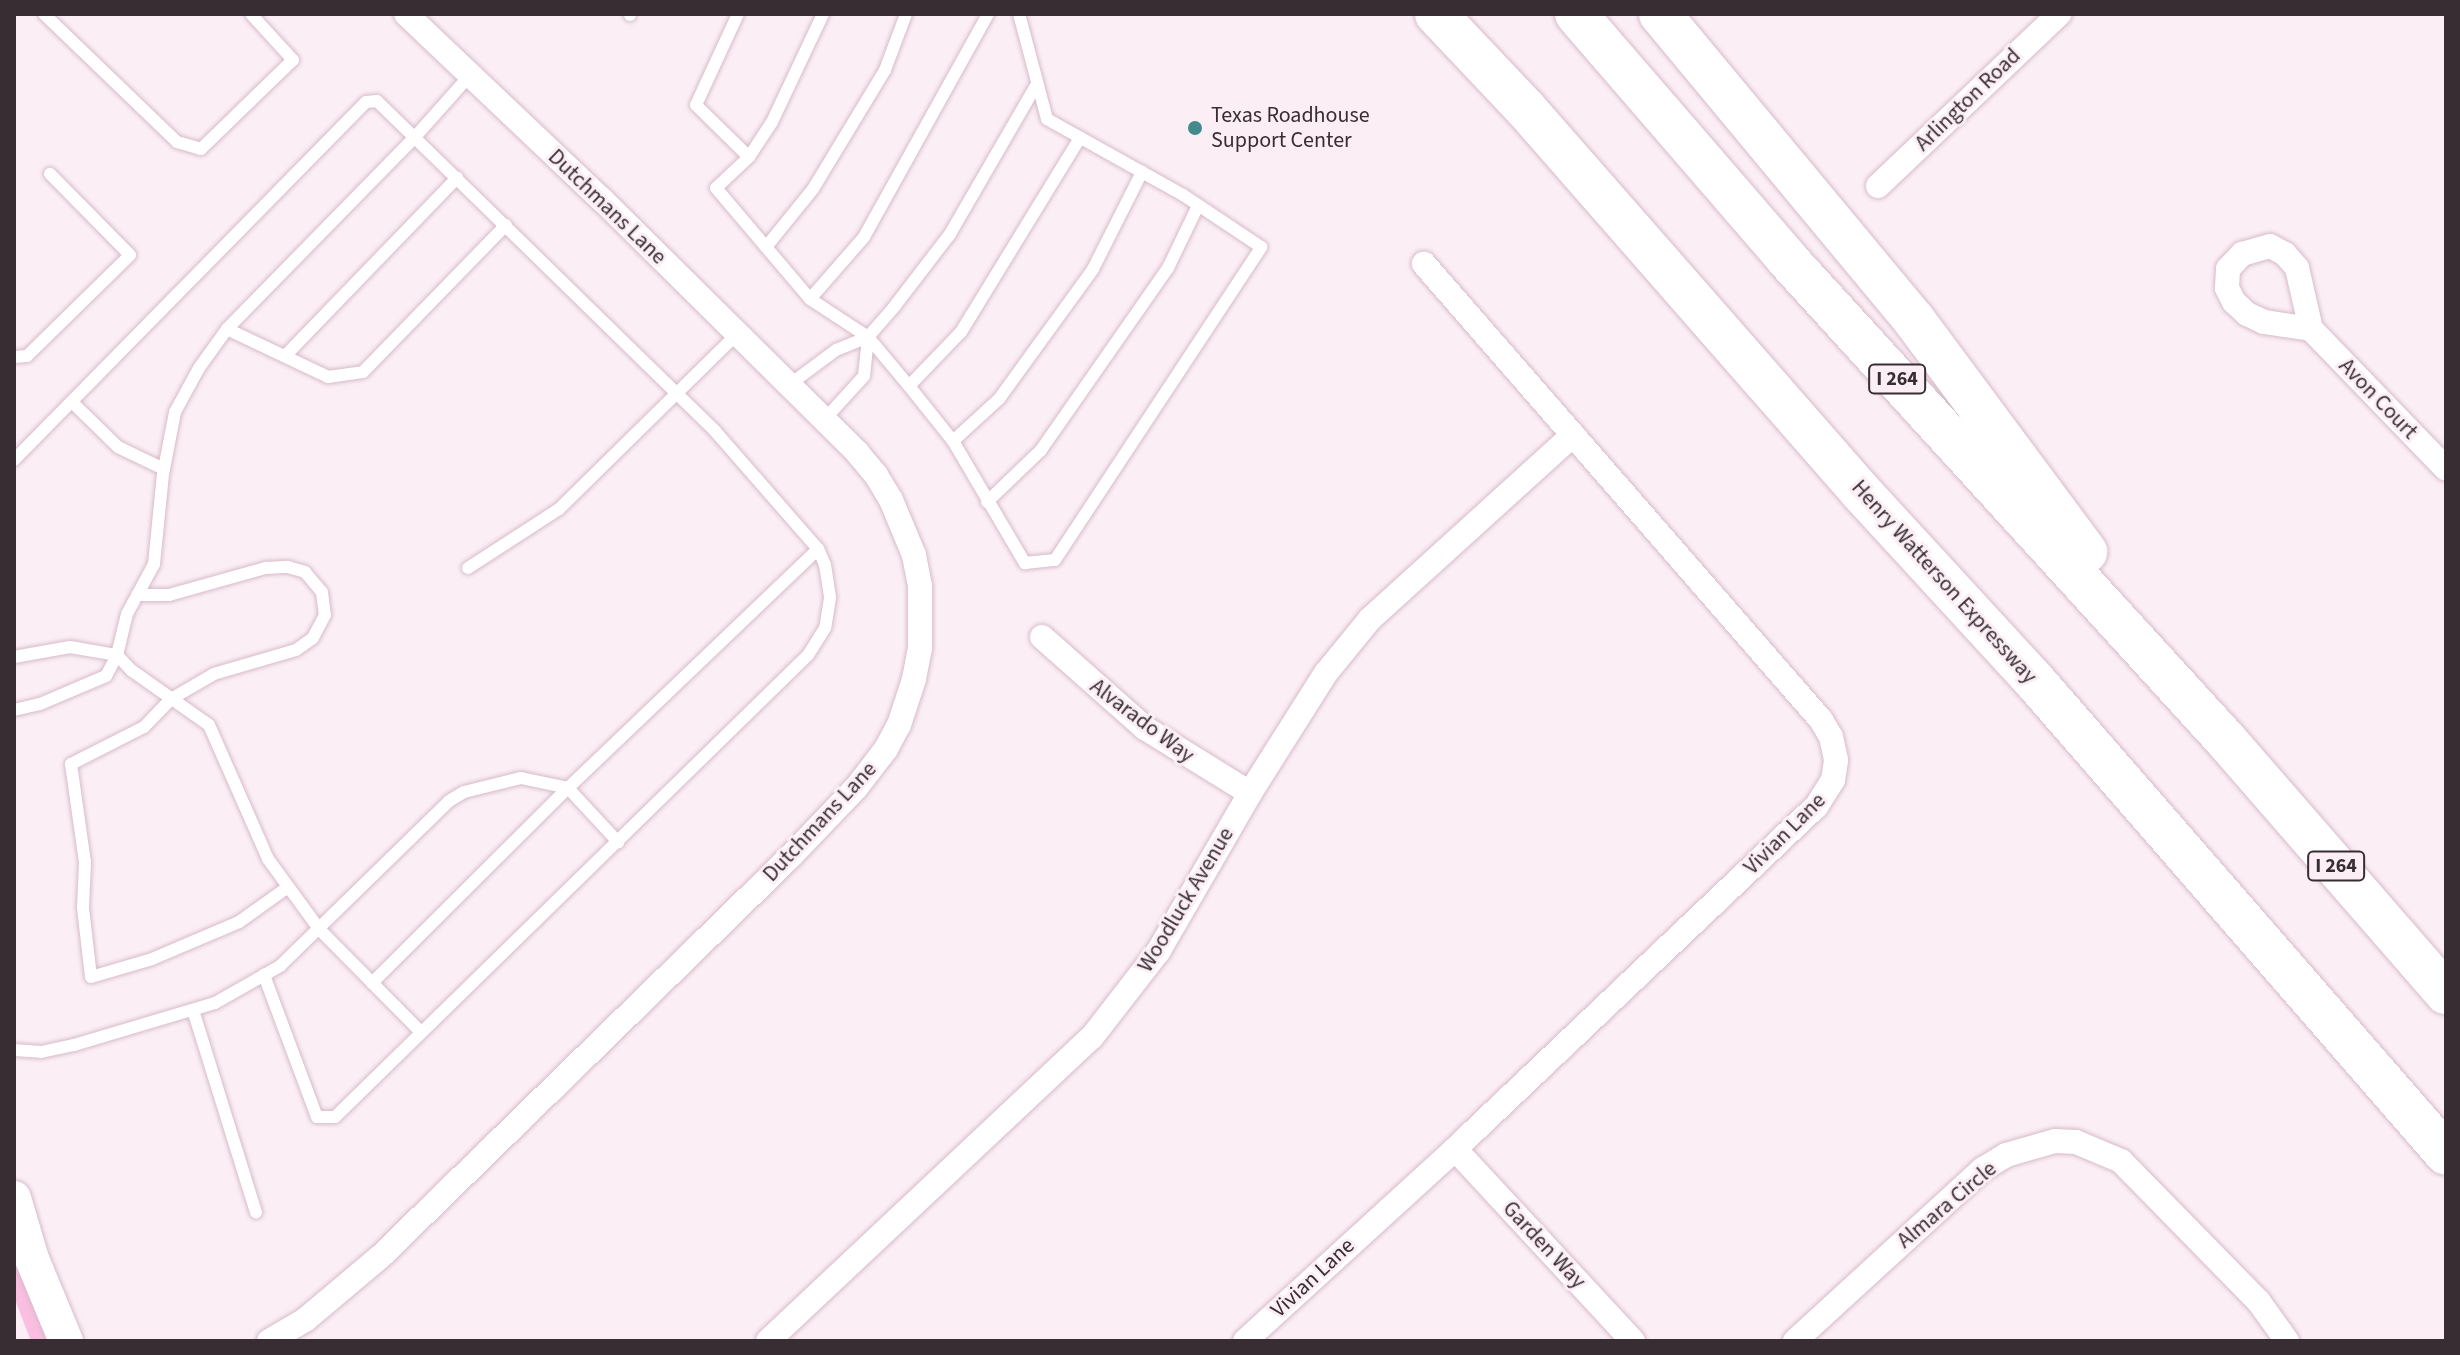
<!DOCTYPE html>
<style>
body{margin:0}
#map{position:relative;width:2460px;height:1355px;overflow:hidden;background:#fbeff5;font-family:"Source Sans 3",sans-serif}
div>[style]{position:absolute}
.green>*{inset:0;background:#fabee0}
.roads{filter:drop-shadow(0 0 2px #d8baca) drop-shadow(0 0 2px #d8baca)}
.service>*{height:12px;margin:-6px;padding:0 6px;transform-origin:6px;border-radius:6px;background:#fff}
.minor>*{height:24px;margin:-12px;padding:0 12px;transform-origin:12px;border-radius:12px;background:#fff}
.secondary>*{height:34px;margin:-17px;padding:0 17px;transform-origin:17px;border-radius:17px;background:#fff}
.motorway>*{height:42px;margin:-21px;padding:0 21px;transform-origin:21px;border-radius:21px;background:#fff}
.dots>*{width:22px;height:22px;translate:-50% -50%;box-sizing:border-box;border:4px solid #fbeff5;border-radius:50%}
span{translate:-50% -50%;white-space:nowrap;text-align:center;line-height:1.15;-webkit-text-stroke:6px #fbeff5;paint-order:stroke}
.shield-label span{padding:2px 6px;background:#fbeff5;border:2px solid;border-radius:6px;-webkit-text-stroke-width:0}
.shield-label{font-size:20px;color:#382d33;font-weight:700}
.street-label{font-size:22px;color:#382d33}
.poi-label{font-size:22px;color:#382d33}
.left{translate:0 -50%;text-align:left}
.frame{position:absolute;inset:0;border:16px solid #382d33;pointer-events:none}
</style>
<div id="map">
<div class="green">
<div style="clip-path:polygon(14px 1249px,52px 1341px,31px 1341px,14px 1297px)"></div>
</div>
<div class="roads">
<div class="service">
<div style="left:44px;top:14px;width:185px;rotate:43.9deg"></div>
<div style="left:177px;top:142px;width:25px;rotate:16deg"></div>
<div style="left:201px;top:149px;width:128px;rotate:-44.1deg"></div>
<div style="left:293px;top:60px;width:62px;rotate:-132.4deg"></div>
<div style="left:630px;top:14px;width:1px;rotate:90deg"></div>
<div style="left:738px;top:14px;width:100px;rotate:114.8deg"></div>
<div style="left:696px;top:105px;width:74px;rotate:44.5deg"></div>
<div style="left:749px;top:157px;width:45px;rotate:136.8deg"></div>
<div style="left:716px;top:188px;width:145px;rotate:49.7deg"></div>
<div style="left:810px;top:299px;width:69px;rotate:33.2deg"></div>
<div style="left:868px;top:337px;width:64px;rotate:50.1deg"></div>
<div style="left:909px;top:386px;width:70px;rotate:51.3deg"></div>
<div style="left:953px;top:441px;width:142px;rotate:59.5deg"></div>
<div style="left:1025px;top:563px;width:30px;rotate:-6deg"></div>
<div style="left:1055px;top:560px;width:375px;rotate:-56.6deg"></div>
<div style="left:1261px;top:247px;width:94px;rotate:-146.3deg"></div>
<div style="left:1183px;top:195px;width:156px;rotate:-150.8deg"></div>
<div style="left:1047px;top:119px;width:109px;rotate:-104.9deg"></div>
<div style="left:749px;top:157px;width:42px;rotate:-56.7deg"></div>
<div style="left:772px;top:122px;width:119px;rotate:-64.7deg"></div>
<div style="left:766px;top:247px;width:75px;rotate:-51deg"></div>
<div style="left:813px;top:189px;width:139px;rotate:-58.8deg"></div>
<div style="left:885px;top:70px;width:60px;rotate:-69.4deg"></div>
<div style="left:810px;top:299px;width:82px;rotate:-48.9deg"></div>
<div style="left:864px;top:237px;width:255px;rotate:-60.9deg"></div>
<div style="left:227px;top:329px;width:112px;rotate:25.4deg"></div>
<div style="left:328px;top:377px;width:35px;rotate:-8deg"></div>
<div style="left:363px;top:372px;width:205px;rotate:-45.8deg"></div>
<div style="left:285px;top:356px;width:248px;rotate:-46deg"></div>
<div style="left:14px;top:357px;width:13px;rotate:-4deg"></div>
<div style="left:27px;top:356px;width:144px;rotate:-44.4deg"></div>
<div style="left:130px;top:255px;width:114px;rotate:-134.6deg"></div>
<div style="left:789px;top:385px;width:59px;rotate:-36.7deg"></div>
<div style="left:836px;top:350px;width:35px;rotate:-22deg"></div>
<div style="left:868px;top:337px;width:40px;rotate:-49deg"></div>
<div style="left:894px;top:307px;width:92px;rotate:-52.5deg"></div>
<div style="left:950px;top:234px;width:173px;rotate:-59.9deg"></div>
<div style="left:909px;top:386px;width:75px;rotate:-46.1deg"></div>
<div style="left:961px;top:332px;width:228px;rotate:-58.5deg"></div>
<div style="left:72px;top:402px;width:64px;rotate:44.4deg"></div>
<div style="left:118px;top:447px;width:51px;rotate:25.6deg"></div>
<div style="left:824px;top:420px;width:59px;rotate:-47.7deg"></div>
<div style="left:864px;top:376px;width:39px;rotate:-84deg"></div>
<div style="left:953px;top:441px;width:62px;rotate:-42.4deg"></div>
<div style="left:999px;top:399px;width:160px;rotate:-54.1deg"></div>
<div style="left:1093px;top:269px;width:109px;rotate:-63.2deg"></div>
<div style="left:14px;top:460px;width:502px;rotate:-45.48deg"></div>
<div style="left:366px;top:102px;width:11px;rotate:-5deg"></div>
<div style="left:377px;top:101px;width:472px;rotate:44.3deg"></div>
<div style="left:715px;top:431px;width:157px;rotate:48.9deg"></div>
<div style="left:818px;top:549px;width:17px;rotate:66deg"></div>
<div style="left:825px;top:565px;width:33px;rotate:81deg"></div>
<div style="left:830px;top:598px;width:30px;rotate:99deg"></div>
<div style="left:825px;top:628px;width:32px;rotate:122deg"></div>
<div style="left:808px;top:655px;width:661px;rotate:135.67deg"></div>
<div style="left:335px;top:1117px;width:18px;rotate:180deg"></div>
<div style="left:317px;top:1117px;width:152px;rotate:-110.5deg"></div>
<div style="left:987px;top:502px;width:75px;rotate:-43.9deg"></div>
<div style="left:1041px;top:450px;width:222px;rotate:-55.1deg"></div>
<div style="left:1168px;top:268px;width:69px;rotate:-64.2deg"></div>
<div style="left:468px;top:568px;width:108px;rotate:-33deg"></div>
<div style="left:559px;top:509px;width:250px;rotate:-44.5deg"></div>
<div style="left:137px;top:595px;width:32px"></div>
<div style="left:169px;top:595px;width:101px;rotate:-15.6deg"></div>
<div style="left:266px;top:568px;width:22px;rotate:-3deg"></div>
<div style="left:288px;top:567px;width:18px;rotate:16deg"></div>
<div style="left:305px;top:572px;width:26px;rotate:50deg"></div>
<div style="left:322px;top:592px;width:23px;rotate:83deg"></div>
<div style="left:325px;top:615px;width:26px;rotate:118deg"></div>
<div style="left:313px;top:638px;width:21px;rotate:145deg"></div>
<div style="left:296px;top:650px;width:85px;rotate:163.7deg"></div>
<div style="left:214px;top:674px;width:50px;rotate:149.8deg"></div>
<div style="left:171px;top:699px;width:39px;rotate:134deg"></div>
<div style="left:144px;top:727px;width:82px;rotate:153.1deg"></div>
<div style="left:71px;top:764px;width:99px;rotate:81.9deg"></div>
<div style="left:85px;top:862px;width:46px;rotate:92.5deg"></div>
<div style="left:83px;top:908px;width:69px;rotate:83.4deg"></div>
<div style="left:91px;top:977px;width:64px;rotate:-16.4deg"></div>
<div style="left:152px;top:959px;width:95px;rotate:-23deg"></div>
<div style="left:239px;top:922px;width:60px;rotate:-35.5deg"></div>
<div style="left:14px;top:657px;width:57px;rotate:-10.1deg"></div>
<div style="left:70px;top:647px;width:48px;rotate:9.7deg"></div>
<div style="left:117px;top:655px;width:21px;rotate:47deg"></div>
<div style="left:131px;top:670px;width:95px;rotate:35.2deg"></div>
<div style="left:209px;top:725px;width:146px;rotate:66.2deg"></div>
<div style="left:268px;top:859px;width:88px;rotate:53.8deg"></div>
<div style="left:320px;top:930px;width:142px;rotate:45.3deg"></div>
<div style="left:14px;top:710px;width:27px;rotate:-13deg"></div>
<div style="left:40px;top:704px;width:72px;rotate:-23deg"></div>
<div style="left:106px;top:676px;width:24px;rotate:-62deg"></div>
<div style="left:117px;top:655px;width:42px;rotate:-76.3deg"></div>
<div style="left:127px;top:614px;width:57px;rotate:-61.6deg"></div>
<div style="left:154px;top:564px;width:90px;rotate:-84.3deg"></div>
<div style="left:163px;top:474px;width:63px;rotate:-79deg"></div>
<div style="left:175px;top:412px;width:50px;rotate:-61.4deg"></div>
<div style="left:199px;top:368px;width:48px;rotate:-54.3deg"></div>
<div style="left:227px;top:329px;width:269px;rotate:-45.6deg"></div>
<div style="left:415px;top:137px;width:83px;rotate:-48.4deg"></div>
<div style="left:372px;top:983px;width:276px;rotate:-44.9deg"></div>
<div style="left:568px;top:788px;width:74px;rotate:47.2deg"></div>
<div style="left:193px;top:1010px;width:212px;rotate:72.7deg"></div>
<div style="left:14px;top:1050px;width:27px;rotate:4deg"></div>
<div style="left:41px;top:1052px;width:34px;rotate:-12deg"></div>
<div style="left:74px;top:1045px;width:147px;rotate:-16.6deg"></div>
<div style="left:215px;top:1003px;width:75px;rotate:-29.6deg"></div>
<div style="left:280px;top:966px;width:236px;rotate:-44.3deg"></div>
<div style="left:449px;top:801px;width:17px;rotate:-31deg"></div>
<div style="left:464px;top:792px;width:59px;rotate:-13.8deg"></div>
<div style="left:521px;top:778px;width:48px;rotate:12deg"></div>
<div style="left:568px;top:788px;width:346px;rotate:-43.7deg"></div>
</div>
<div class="minor">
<div style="left:1878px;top:186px;width:250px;rotate:-43.5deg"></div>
<div style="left:2311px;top:329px;width:48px;rotate:-171.5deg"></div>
<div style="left:2264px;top:322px;width:19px;rotate:-155deg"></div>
<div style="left:2247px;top:314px;width:18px;rotate:-137deg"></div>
<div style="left:2234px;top:302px;width:16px;rotate:-117deg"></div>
<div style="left:2227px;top:288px;width:19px;rotate:-87deg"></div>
<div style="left:2228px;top:269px;width:21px;rotate:-47deg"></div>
<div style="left:2242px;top:254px;width:29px;rotate:-16deg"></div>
<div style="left:2270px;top:246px;width:17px;rotate:28deg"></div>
<div style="left:2285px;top:254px;width:18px;rotate:49deg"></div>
<div style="left:2297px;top:268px;width:63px;rotate:77.1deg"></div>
<div style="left:2311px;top:329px;width:194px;rotate:46deg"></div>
<div style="left:1042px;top:637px;width:137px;rotate:41.5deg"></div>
<div style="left:1145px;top:728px;width:123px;rotate:31.8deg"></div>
<div style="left:1455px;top:1149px;width:262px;rotate:47.2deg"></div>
<div style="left:269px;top:1341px;width:42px;rotate:-30.3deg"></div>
<div style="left:305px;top:1320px;width:99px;rotate:-40.1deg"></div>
<div style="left:381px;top:1256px;width:570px;rotate:-44.29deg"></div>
<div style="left:789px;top:858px;width:97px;rotate:-46.3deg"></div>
<div style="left:856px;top:788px;width:49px;rotate:-52.4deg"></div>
<div style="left:886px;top:749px;width:27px;rotate:-62deg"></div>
<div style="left:899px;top:725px;width:48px;rotate:-71.9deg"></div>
<div style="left:914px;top:679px;width:32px;rotate:-79deg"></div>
<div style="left:920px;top:648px;width:62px;rotate:-90deg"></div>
<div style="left:920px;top:586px;width:32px;rotate:-101deg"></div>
<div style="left:914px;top:555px;width:60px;rotate:-112.7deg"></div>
<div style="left:891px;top:500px;width:29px;rotate:-121deg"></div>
<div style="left:876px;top:475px;width:30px;rotate:-130deg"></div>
<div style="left:857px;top:452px;width:359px;rotate:-135.3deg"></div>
<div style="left:602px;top:200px;width:270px;rotate:-136.5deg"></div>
<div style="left:768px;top:1341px;width:444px;rotate:-43.2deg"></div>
<div style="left:1092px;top:1037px;width:108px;rotate:-52.2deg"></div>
<div style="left:1158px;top:952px;width:184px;rotate:-59.9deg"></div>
<div style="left:1250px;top:793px;width:142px;rotate:-57.7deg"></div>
<div style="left:1326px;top:673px;width:70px;rotate:-50.8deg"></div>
<div style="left:1370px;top:619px;width:274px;rotate:-42.2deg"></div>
<div style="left:1245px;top:1341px;width:285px;rotate:-42.4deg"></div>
<div style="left:1455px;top:1149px;width:497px;rotate:-43.5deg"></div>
<div style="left:1816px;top:807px;width:32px;rotate:-58deg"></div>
<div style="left:1833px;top:780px;width:20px;rotate:-81deg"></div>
<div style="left:1836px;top:760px;width:24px;rotate:-102deg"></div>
<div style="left:1831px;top:737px;width:20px;rotate:-120deg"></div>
<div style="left:1821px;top:720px;width:605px;rotate:-131.04deg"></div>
<div style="left:1795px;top:1341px;width:255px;rotate:-42.5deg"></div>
<div style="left:1983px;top:1169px;width:27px;rotate:-31deg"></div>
<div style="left:2006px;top:1155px;width:51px;rotate:-15.9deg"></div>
<div style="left:2055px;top:1141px;width:21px;rotate:3deg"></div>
<div style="left:2076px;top:1142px;width:49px;rotate:22.9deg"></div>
<div style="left:2121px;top:1161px;width:197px;rotate:45.6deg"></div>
<div style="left:2259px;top:1302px;width:48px;rotate:54.3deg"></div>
</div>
<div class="secondary">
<div style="left:14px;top:1198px;width:64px;rotate:73.6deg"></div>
<div style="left:32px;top:1259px;width:89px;rotate:67.5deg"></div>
</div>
<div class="motorway">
<div style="left:1436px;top:14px;width:129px;rotate:46.6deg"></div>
<div style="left:1525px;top:108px;width:510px;rotate:48.81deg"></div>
<div style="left:1861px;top:492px;width:254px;rotate:47.4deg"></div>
<div style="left:2033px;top:679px;width:629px;rotate:48.99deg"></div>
<div style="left:1576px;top:14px;width:325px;rotate:49.2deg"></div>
<div style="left:1788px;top:260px;width:648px;rotate:47.63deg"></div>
<div style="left:2225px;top:739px;width:337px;rotate:49deg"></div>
<div style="left:1660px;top:14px;width:398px;rotate:50.3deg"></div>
<div style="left:1914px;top:320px;width:289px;rotate:53.4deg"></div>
</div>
</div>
<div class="dots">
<div style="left:1195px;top:128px;background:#428a8c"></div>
</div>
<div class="shield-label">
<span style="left:1897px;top:379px">I 264</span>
<span style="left:2336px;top:866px">I 264</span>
</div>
<div class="street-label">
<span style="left:1968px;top:100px;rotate:-44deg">Arlington Road</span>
<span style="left:607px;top:207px;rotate:44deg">Dutchmans Lane</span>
<span style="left:2378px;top:399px;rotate:46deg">Avon Court</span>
<span style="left:1944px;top:582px;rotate:48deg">Henry Watterson Expressway</span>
<span style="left:1142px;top:721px;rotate:37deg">Alvarado Way</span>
<span style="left:820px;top:822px;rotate:-47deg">Dutchmans Lane</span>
<span style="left:1785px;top:834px;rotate:-45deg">Vivian Lane</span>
<span style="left:1186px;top:900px;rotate:-59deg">Woodluck Avenue</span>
<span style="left:1947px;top:1205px;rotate:-40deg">Almara Circle</span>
<span style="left:1544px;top:1245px;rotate:47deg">Garden Way</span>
<span style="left:1313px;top:1278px;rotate:-43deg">Vivian Lane</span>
</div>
<div class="poi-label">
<span class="left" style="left:1211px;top:128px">Texas Roadhouse<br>Support Center</span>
</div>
<div class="frame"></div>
</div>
